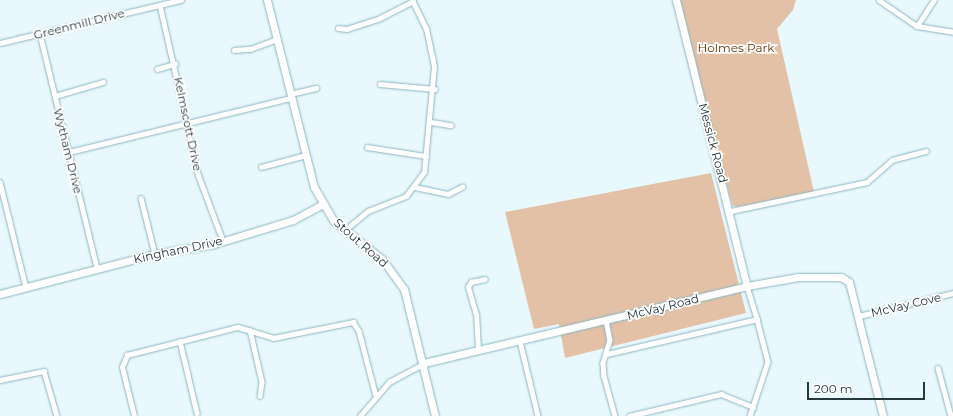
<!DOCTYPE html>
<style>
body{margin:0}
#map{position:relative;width:953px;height:416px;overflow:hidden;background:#e8f8fd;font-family:Montserrat,sans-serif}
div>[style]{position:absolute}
.green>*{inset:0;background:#e3c1a7}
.roads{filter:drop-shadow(0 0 1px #8cb6c1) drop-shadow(0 0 1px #8cb6c1)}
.street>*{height:4.5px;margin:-2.25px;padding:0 2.25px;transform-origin:2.25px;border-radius:2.25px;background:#fff}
.secondary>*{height:7px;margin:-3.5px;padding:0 3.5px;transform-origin:3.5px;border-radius:3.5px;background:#fff}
span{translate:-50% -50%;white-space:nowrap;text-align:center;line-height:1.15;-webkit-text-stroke:3.5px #fff;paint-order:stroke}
.street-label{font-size:12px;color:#27383d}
.park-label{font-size:12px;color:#603405}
.scale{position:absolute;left:807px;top:382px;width:118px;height:18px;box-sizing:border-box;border:2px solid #27383d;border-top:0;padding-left:5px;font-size:12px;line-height:14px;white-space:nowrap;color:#27383d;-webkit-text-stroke:3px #fff;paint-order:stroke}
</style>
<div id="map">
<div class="green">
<div style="clip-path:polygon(679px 0,796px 0,793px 10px,777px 29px,814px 192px,736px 207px,732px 205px)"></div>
<div style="clip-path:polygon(711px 173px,746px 313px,565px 358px,559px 324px,534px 329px,505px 212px)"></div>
</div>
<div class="roads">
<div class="street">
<div style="left:879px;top:0;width:46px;rotate:34.4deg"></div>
<div style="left:917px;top:26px;width:36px;rotate:9deg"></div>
<div style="left:160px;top:5px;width:173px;rotate:77.3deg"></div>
<div style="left:198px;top:174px;width:72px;rotate:69.5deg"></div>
<div style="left:917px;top:26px;width:31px;rotate:-57deg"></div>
<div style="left:338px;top:28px;width:9px;rotate:6deg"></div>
<div style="left:347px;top:29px;width:33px;rotate:-18deg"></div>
<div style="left:378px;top:19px;width:39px;rotate:-27deg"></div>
<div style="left:40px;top:34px;width:241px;rotate:76.3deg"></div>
<div style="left:0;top:43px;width:186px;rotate:-13.4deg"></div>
<div style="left:234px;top:50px;width:16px;rotate:-4deg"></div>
<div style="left:250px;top:49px;width:29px;rotate:-20deg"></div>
<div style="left:157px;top:69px;width:19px;rotate:-16deg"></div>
<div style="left:380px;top:84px;width:55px;rotate:5.2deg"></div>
<div style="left:290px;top:94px;width:27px;rotate:-13deg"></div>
<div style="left:55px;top:96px;width:50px;rotate:-16.3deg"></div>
<div style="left:431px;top:122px;width:20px;rotate:9deg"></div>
<div style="left:367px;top:147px;width:60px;rotate:8.7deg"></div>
<div style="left:69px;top:152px;width:228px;rotate:-13.7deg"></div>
<div style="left:261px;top:167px;width:47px;rotate:-14.9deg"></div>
<div style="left:0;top:182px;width:109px;rotate:76.2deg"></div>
<div style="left:415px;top:187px;width:34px;rotate:12deg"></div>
<div style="left:448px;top:194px;width:16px;rotate:-27deg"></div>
<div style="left:141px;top:198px;width:58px;rotate:76deg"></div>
<div style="left:731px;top:211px;width:139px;rotate:-12deg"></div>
<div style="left:867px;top:182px;width:33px;rotate:-41deg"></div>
<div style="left:892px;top:160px;width:35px;rotate:-15deg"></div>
<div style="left:344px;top:231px;width:31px;rotate:-40deg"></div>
<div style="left:368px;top:211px;width:41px;rotate:-21.5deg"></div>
<div style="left:406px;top:196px;width:30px;rotate:-53deg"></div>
<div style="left:424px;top:172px;width:106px;rotate:-84.6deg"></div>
<div style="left:434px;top:66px;width:38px;rotate:-102deg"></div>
<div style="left:426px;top:29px;width:32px;rotate:-116deg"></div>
<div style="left:747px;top:286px;width:34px;rotate:73deg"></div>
<div style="left:859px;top:316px;width:97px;rotate:-13.7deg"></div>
<div style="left:606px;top:320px;width:20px;rotate:79deg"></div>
<div style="left:610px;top:340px;width:24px;rotate:107deg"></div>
<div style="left:603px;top:363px;width:13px;rotate:86deg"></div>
<div style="left:604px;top:376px;width:41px;rotate:74.6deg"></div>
<div style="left:250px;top:330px;width:53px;rotate:77deg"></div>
<div style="left:262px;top:382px;width:14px;rotate:98deg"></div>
<div style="left:180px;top:341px;width:74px;rotate:76.7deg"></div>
<div style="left:520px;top:341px;width:77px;rotate:76.5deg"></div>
<div style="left:478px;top:350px;width:35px;rotate:-93deg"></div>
<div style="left:476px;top:315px;width:29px;rotate:-106deg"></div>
<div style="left:468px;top:287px;width:6px;rotate:-59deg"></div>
<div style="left:471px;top:282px;width:14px;rotate:-12deg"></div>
<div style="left:607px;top:354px;width:154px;rotate:-13.1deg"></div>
<div style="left:757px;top:319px;width:44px;rotate:75.7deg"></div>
<div style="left:768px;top:362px;width:57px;rotate:108.4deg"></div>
<div style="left:938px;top:368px;width:50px;rotate:74.8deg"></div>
<div style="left:0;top:380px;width:45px;rotate:-11.6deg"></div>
<div style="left:44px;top:371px;width:47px;rotate:73.9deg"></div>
<div style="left:134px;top:416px;width:50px;rotate:-103.8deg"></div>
<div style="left:122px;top:367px;width:13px;rotate:-67deg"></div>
<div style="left:127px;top:355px;width:114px;rotate:-14.2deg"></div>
<div style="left:238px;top:327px;width:37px;rotate:17deg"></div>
<div style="left:273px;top:338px;width:82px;rotate:-11.3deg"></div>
<div style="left:353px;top:322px;width:11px;rotate:56deg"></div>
<div style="left:359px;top:331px;width:67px;rotate:75.3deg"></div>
<div style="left:360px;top:416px;width:45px;rotate:-49.5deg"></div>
<div style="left:389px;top:382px;width:40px;rotate:-28deg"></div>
<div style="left:629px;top:416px;width:95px;rotate:-13.4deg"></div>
<div style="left:721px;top:394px;width:35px;rotate:22deg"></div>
</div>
<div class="secondary">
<div style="left:267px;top:0;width:193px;rotate:75.9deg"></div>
<div style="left:314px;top:187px;width:39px;rotate:60deg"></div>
<div style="left:334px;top:221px;width:61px;rotate:38.4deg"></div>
<div style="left:382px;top:259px;width:37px;rotate:54deg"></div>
<div style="left:404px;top:289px;width:131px;rotate:76.3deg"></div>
<div style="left:676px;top:0;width:295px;rotate:76.1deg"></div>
<div style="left:0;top:294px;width:160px;rotate:-14.5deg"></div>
<div style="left:155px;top:254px;width:60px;rotate:-9.6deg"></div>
<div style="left:214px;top:244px;width:83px;rotate:-16.9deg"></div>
<div style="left:293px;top:220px;width:34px;rotate:-28deg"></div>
<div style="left:424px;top:363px;width:332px;rotate:-13.4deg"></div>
<div style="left:747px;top:286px;width:52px;rotate:-10deg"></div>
<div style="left:798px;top:277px;width:43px"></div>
<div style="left:841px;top:277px;width:9px;rotate:32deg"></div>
<div style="left:849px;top:282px;width:138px;rotate:75.8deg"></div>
</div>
</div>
<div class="street-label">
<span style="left:79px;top:24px;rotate:-14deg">Greenmill Drive</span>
<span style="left:188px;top:124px;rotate:78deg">Kelmscott Drive</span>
<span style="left:713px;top:143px;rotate:75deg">Messick Road</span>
<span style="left:68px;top:151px;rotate:76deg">Wytham Drive</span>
<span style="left:361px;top:243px;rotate:41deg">Stout Road</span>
<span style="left:178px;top:250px;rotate:-12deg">Kingham Drive</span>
<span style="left:906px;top:305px;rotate:-13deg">McVay Cove</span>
<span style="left:663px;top:307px;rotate:-14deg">McVay Road</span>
</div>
<div class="park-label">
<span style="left:736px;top:48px">Holmes Park</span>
</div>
<div class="scale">200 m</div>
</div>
